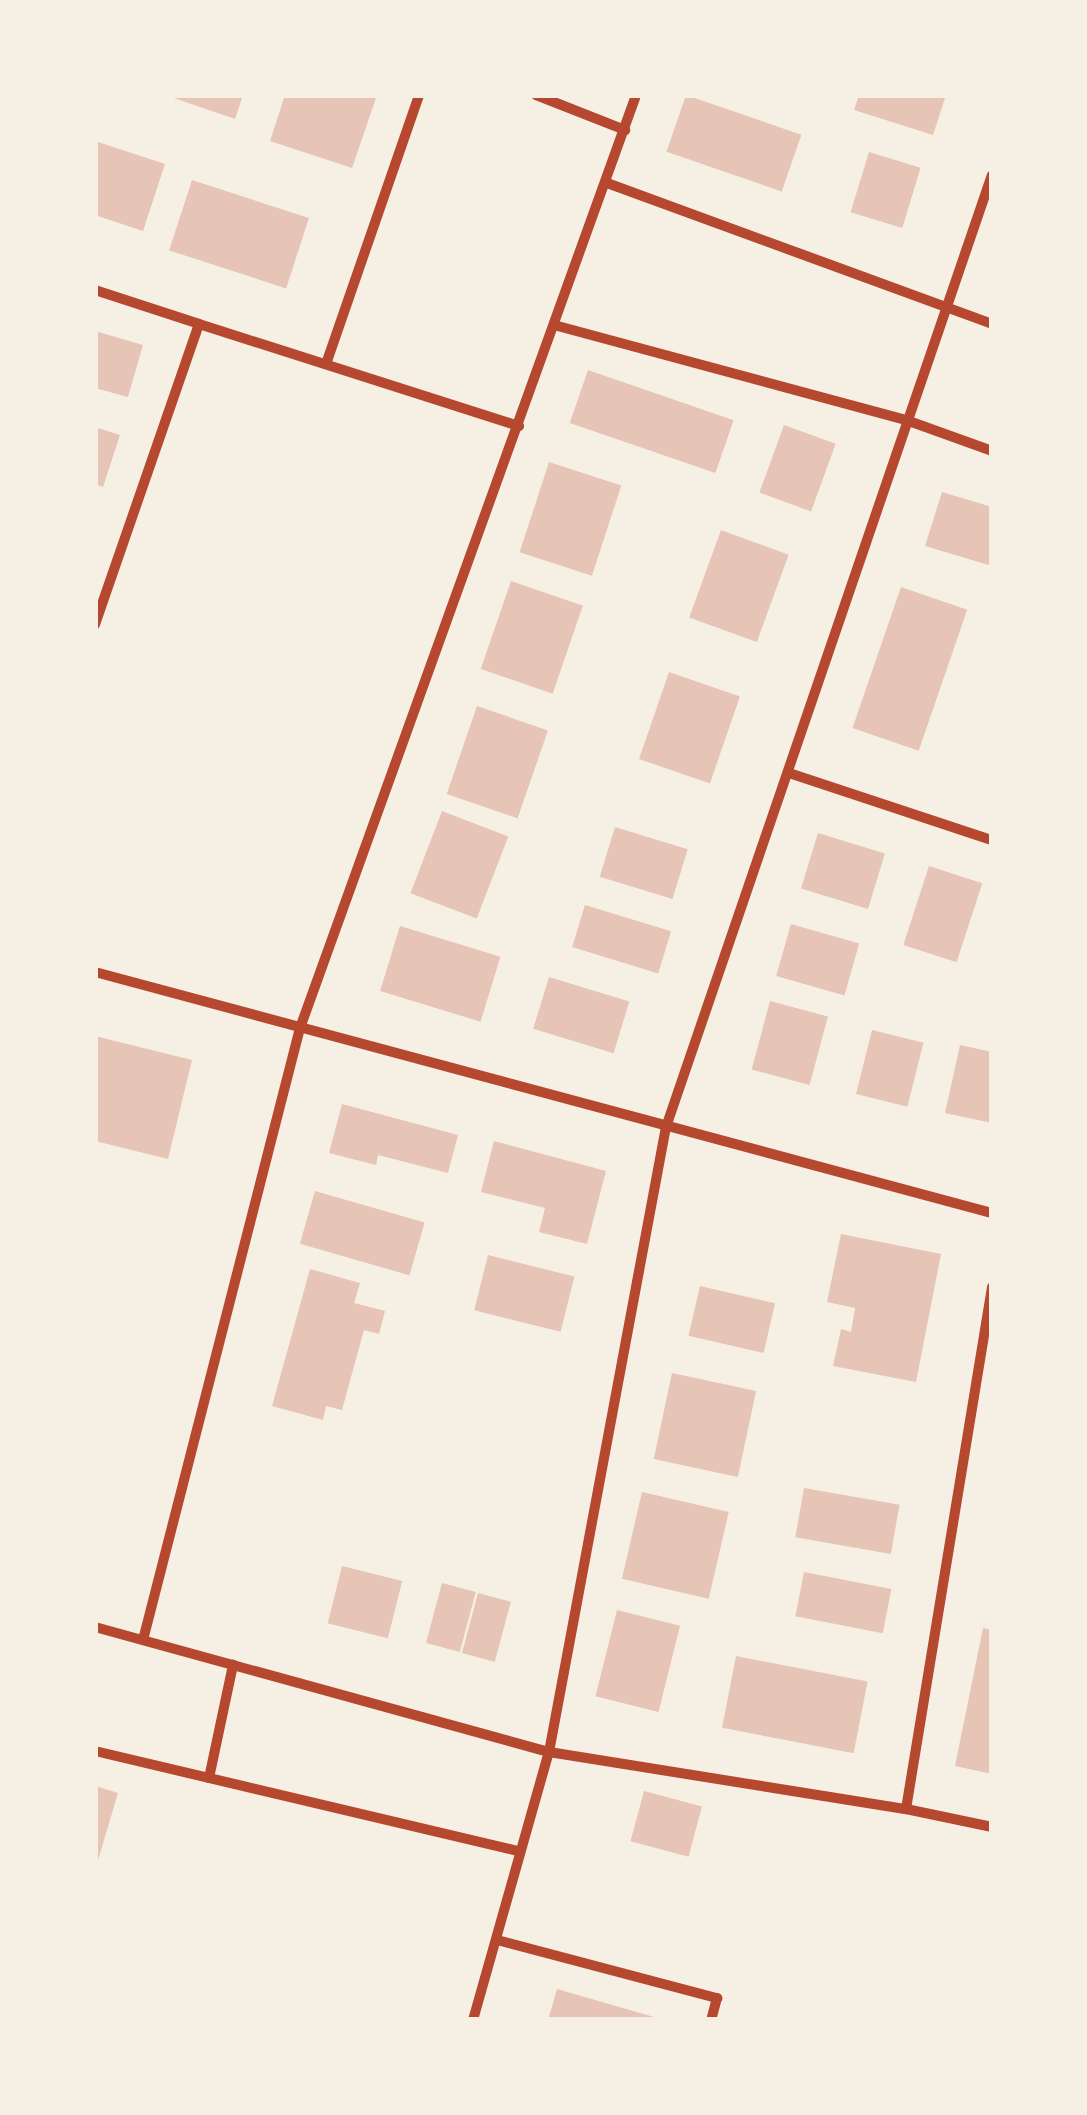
<!DOCTYPE html>
<style>
body{margin:0}
#map{position:relative;width:1087px;height:2115px;overflow:hidden;background:#f6efe4;font-family:Roboto,sans-serif}
div>[style]{position:absolute}
.building>*{inset:0;background:#e6c5b7;transform-origin:0 0}
.minor>*{height:10px;margin:-5px;padding:0 5px;transform-origin:5px;border-radius:5px;background:#b5482f}
span{translate:-50% -50%;white-space:nowrap;text-align:center;line-height:1.15;-webkit-text-stroke:8px #f6efe4;paint-order:stroke}
.frame{position:absolute;inset:0;border:98px solid #f6efe4;pointer-events:none}
</style>
<div id="map">
<div class="building">
<div style="clip-path:polygon(165px 95px,243px 95px,235px 119px)"></div>
<div style="clip-path:polygon(285px 95px,377px 95px,352px 168px,270px 141px)"></div>
<div style="left:686px;top:95px;width:122px;height:60px;rotate:19deg"></div>
<div style="clip-path:polygon(859px 95px,946px 95px,933px 135px,854px 110px)"></div>
<div style="clip-path:polygon(95px 141px,165px 164px,143px 231px,95px 215px)"></div>
<div style="left:869px;top:152px;width:54px;height:63px;rotate:17deg"></div>
<div style="left:192px;top:180px;width:123px;height:74px;rotate:18deg"></div>
<div style="clip-path:polygon(95px 331px,143px 345px,128px 397px,95px 388px)"></div>
<div style="left:588px;top:370px;width:154px;height:56px;rotate:19deg"></div>
<div style="left:784px;top:425px;width:55px;height:72px;rotate:20deg"></div>
<div style="clip-path:polygon(95px 427px,120px 435px,103px 487px,95px 484px)"></div>
<div style="left:549px;top:462px;width:76px;height:95px;rotate:18deg"></div>
<div style="clip-path:polygon(942px 492px,992px 507px,992px 566px,925px 546px)"></div>
<div style="left:721px;top:530px;width:72px;height:93px;rotate:20deg"></div>
<div style="left:511px;top:581px;width:76px;height:93px;rotate:19deg"></div>
<div style="left:901px;top:587px;width:70px;height:149px;rotate:19deg"></div>
<div style="left:669px;top:672px;width:75px;height:92px;rotate:19deg"></div>
<div style="left:477px;top:706px;width:75px;height:93px;rotate:19deg"></div>
<div style="left:442px;top:811px;width:71px;height:88px;rotate:21deg"></div>
<div style="left:615px;top:827px;width:76px;height:52px;rotate:17deg"></div>
<div style="left:818px;top:833px;width:70px;height:58px;rotate:17deg"></div>
<div style="left:929px;top:866px;width:56px;height:83px;rotate:18deg"></div>
<div style="left:585px;top:905px;width:90px;height:44px;rotate:17deg"></div>
<div style="left:791px;top:924px;width:71px;height:54px;rotate:16deg"></div>
<div style="left:400px;top:926px;width:105px;height:68px;rotate:17deg"></div>
<div style="left:549px;top:977px;width:84px;height:54px;rotate:17deg"></div>
<div style="left:770px;top:1001px;width:60px;height:71px;rotate:15deg"></div>
<div style="left:872px;top:1030px;width:53px;height:66px;rotate:14deg"></div>
<div style="clip-path:polygon(95px 1036px,192px 1060px,168px 1159px,95px 1141px)"></div>
<div style="clip-path:polygon(960px 1045px,992px 1052px,992px 1123px,945px 1113px)"></div>
<div style="clip-path:polygon(342px 1104px,458px 1135px,448px 1173px,378px 1155px,376px 1165px,329px 1153px)"></div>
<div style="clip-path:polygon(494px 1141px,606px 1171px,587px 1244px,539px 1232px,545px 1208px,481px 1192px)"></div>
<div style="left:315px;top:1191px;width:114px;height:55px;rotate:16deg"></div>
<div style="clip-path:polygon(841px 1234px,941px 1254px,916px 1382px,833px 1366px,841px 1329px,851px 1332px,855px 1308px,827px 1302px)"></div>
<div style="left:488px;top:1255px;width:89px;height:57px;rotate:14deg"></div>
<div style="clip-path:polygon(310px 1269px,360px 1283px,354px 1303px,385px 1311px,379px 1334px,364px 1330px,342px 1410px,326px 1406px,323px 1420px,272px 1406px)"></div>
<div style="left:700px;top:1286px;width:77px;height:51px;rotate:13deg"></div>
<div style="left:672px;top:1373px;width:86px;height:88px;rotate:12deg"></div>
<div style="left:804px;top:1488px;width:97px;height:50px;rotate:10deg"></div>
<div style="left:642px;top:1492px;width:89px;height:89px;rotate:13deg"></div>
<div style="left:342px;top:1566px;width:62px;height:59px;rotate:14deg"></div>
<div style="left:804px;top:1572px;width:89px;height:45px;rotate:11deg"></div>
<div style="left:442px;top:1583px;width:35px;height:62px;rotate:15deg"></div>
<div style="left:478px;top:1593px;width:34px;height:62px;rotate:15deg"></div>
<div style="left:617px;top:1610px;width:65px;height:89px;rotate:14deg"></div>
<div style="clip-path:polygon(983px 1628px,992px 1630px,992px 1774px,955px 1766px)"></div>
<div style="left:736px;top:1656px;width:134px;height:73px;rotate:11deg"></div>
<div style="clip-path:polygon(95px 1786px,118px 1793px,96px 1867px,95px 1867px)"></div>
<div style="left:644px;top:1791px;width:60px;height:52px;rotate:15deg"></div>
<div style="clip-path:polygon(557px 1989px,661px 2019px,661px 2020px,548px 2020px)"></div>
</div>
<div class="minor">
<div style="left:536px;top:95px;width:96px;rotate:21.5deg"></div>
<div style="left:607px;top:183px;width:410px;rotate:20.1deg"></div>
<div style="left:95px;top:290px;width:109px;rotate:18.1deg"></div>
<div style="left:199px;top:324px;width:318px;rotate:109.1deg"></div>
<div style="left:199px;top:324px;width:336px;rotate:17.7deg"></div>
<div style="left:554px;top:325px;width:365px;rotate:15.1deg"></div>
<div style="left:906px;top:420px;width:91px;rotate:19.8deg"></div>
<div style="left:326px;top:364px;width:285px;rotate:-70.9deg"></div>
<div style="left:789px;top:773px;width:214px;rotate:18.3deg"></div>
<div style="left:95px;top:972px;width:929px;rotate:15.04deg"></div>
<div style="left:95px;top:1627px;width:471px;rotate:15.4deg"></div>
<div style="left:549px;top:1752px;width:362px;rotate:9.1deg"></div>
<div style="left:906px;top:1809px;width:529px;rotate:-80.64deg"></div>
<div style="left:143px;top:1640px;width:632px;rotate:-75.61deg"></div>
<div style="left:300px;top:1028px;width:992px;rotate:-70.19deg"></div>
<div style="left:95px;top:1751px;width:434px;rotate:13.3deg"></div>
<div style="left:209px;top:1778px;width:116px;rotate:-78deg"></div>
<div style="left:906px;top:1809px;width:88px;rotate:11.8deg"></div>
<div style="left:497px;top:1940px;width:228px;rotate:14.8deg"></div>
<div style="left:717px;top:1998px;width:23px;rotate:105deg"></div>
<div style="left:473px;top:2020px;width:279px;rotate:-74.2deg"></div>
<div style="left:549px;top:1752px;width:636px;rotate:-79.4deg"></div>
<div style="left:666px;top:1127px;width:1006px;rotate:-71.1deg"></div>
</div>
<div class="frame"></div>
</div>
